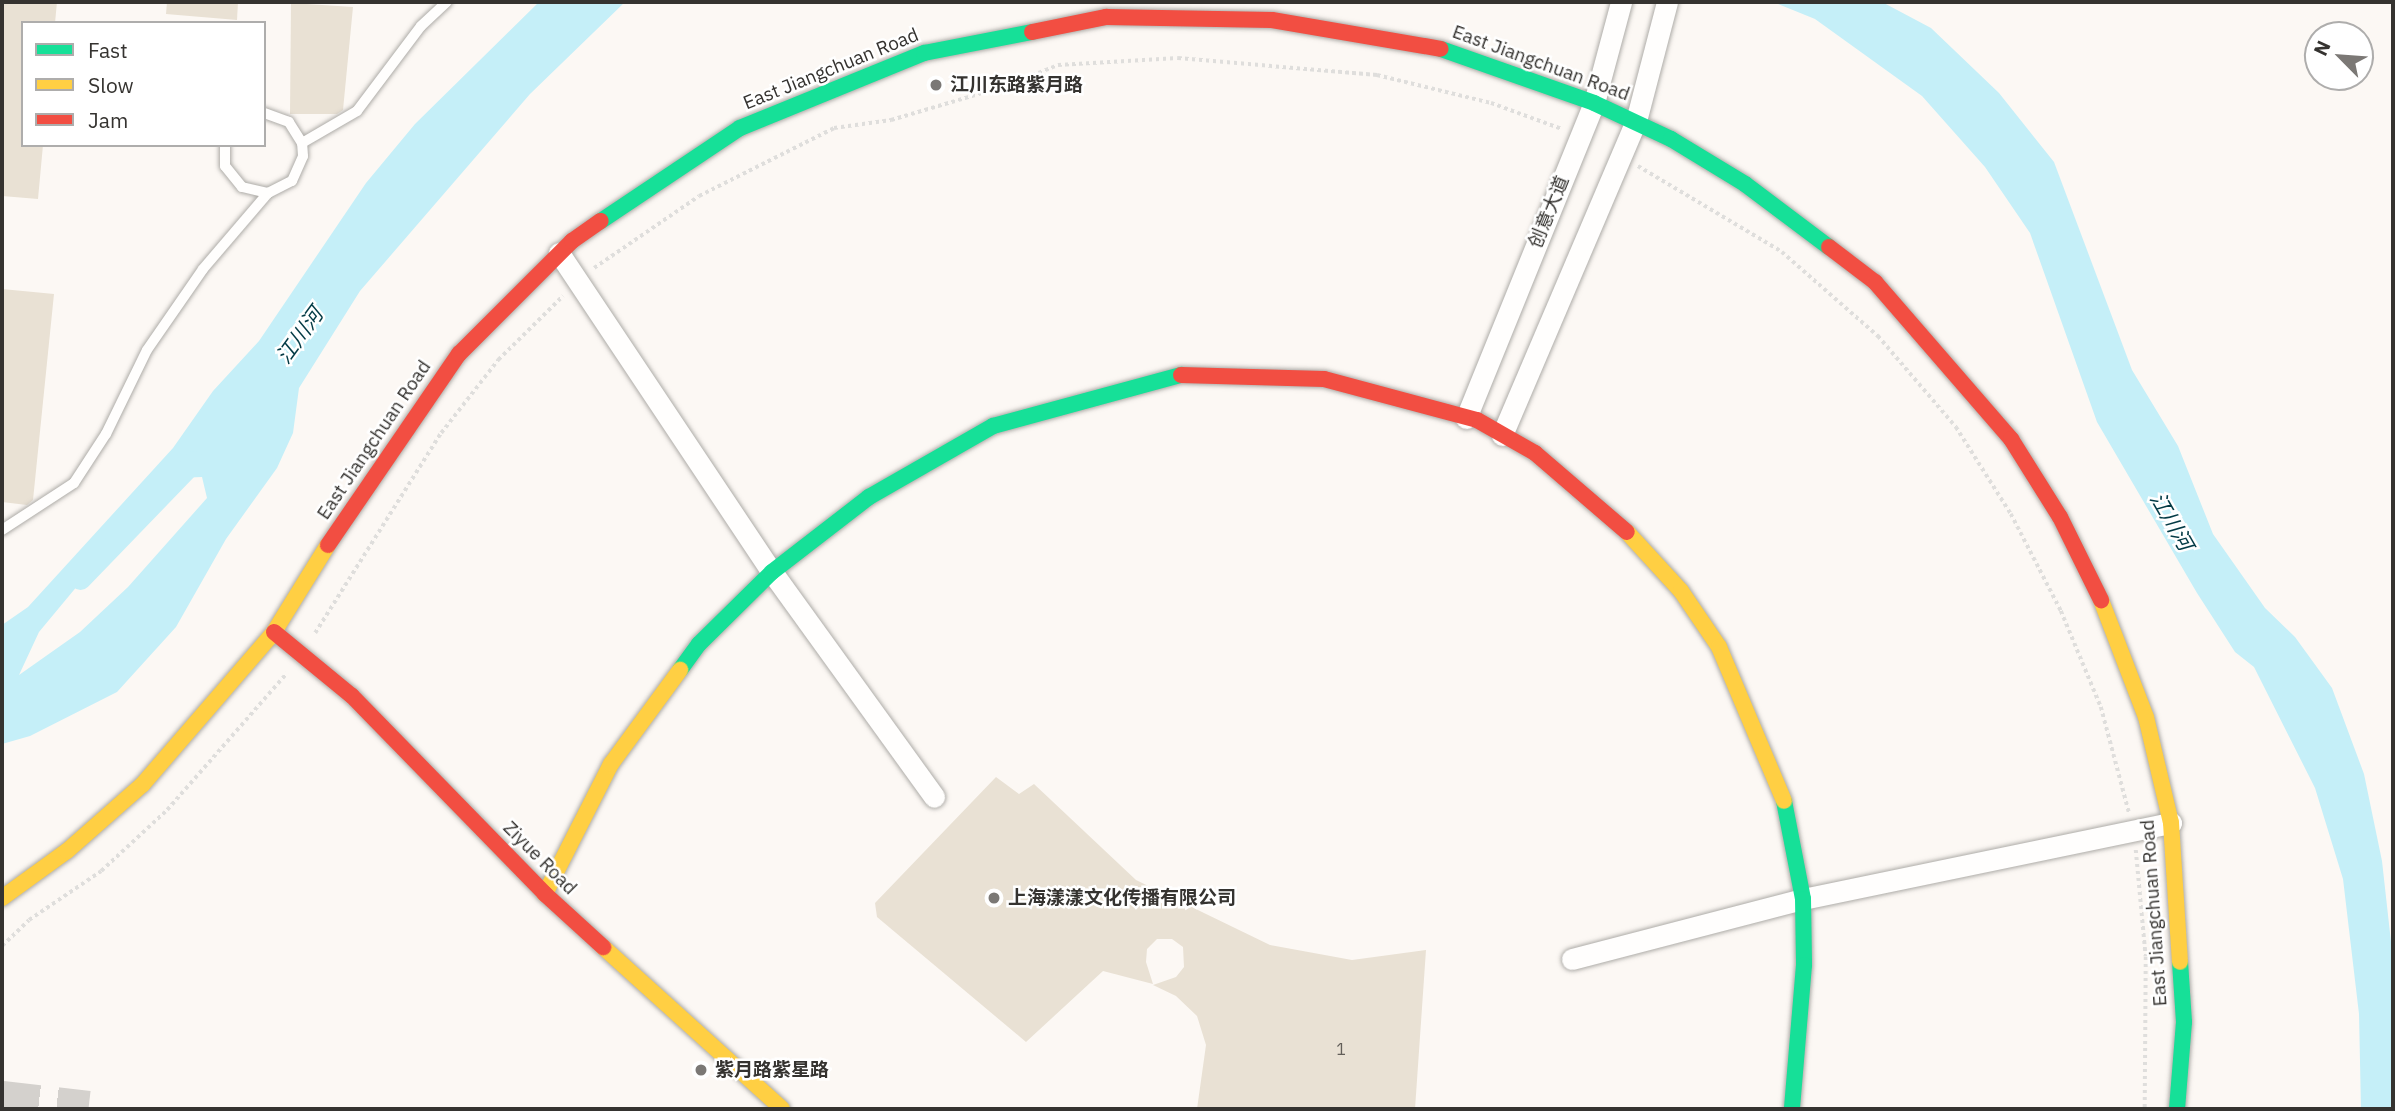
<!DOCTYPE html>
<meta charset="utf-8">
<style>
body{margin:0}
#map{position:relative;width:2395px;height:1111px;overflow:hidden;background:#fcf8f4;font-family:"IBM Plex Sans","Noto Sans SC",sans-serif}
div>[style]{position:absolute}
.water>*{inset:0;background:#c5eff8}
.canal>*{height:21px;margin:-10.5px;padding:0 10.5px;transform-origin:10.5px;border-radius:10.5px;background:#c5eff8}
.building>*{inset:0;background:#e9e1d4}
.highway-tunnel>*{height:37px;margin-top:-18.5px;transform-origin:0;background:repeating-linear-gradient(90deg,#d4d1cd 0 37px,transparent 0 55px)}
.path>*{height:3.5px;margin-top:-1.75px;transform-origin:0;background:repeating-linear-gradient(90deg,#dfdedc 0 3.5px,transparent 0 7px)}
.roads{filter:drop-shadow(0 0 2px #aeaca8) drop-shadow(0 0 2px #aeaca8)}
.lane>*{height:10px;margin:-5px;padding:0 5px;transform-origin:5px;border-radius:5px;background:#fffefd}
.street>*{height:21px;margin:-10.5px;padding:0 10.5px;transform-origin:10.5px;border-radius:10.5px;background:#fffefd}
.fast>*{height:16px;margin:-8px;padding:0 8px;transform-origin:8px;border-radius:8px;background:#16e098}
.slow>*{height:16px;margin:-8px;padding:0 8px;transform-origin:8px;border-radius:8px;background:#ffcf43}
.jam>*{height:16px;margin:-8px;padding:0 8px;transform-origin:8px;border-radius:8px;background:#f24e42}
.dots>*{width:19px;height:19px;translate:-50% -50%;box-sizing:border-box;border:4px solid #fff;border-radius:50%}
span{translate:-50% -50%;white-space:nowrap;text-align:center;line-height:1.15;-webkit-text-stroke:5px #fff;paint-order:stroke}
.number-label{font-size:16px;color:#625e59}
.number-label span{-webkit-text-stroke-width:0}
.street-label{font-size:19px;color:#353330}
.poi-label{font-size:19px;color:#353330;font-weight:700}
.left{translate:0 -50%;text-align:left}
.water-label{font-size:21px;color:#023a45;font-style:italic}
.frame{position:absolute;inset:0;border:4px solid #353330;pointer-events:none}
.legend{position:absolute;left:21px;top:21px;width:245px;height:126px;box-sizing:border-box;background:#fff;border:2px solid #aeadac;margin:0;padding:9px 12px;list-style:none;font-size:21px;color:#353330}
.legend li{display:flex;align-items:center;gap:14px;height:35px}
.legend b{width:35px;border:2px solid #aeadac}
.north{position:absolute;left:2304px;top:21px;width:70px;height:70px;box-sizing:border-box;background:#fff;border:2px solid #aeadac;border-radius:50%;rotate:295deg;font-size:19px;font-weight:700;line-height:28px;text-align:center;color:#353330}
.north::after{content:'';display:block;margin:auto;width:24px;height:32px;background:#7b7875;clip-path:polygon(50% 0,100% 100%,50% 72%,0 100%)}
</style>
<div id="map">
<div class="water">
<div style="clip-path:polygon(evenodd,539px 2px,625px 2px,530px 94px,360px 291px,299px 388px,293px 433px,277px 468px,226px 539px,176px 627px,117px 692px,30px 736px,2px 744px,2px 625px,28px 607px,173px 448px,213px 391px,259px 341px,366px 183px,415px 124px,539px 2px,202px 477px,207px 498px,128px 587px,80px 632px,19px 675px,39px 632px,98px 561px,178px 478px,202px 477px)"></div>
<div style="clip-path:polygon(1773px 2px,1882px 2px,1931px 28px,1999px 93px,2054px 162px,2132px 370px,2178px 446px,2213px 534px,2265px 608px,2295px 637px,2332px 688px,2364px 774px,2382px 861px,2393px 960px,2393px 1109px,2361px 1109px,2359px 1014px,2343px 879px,2315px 788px,2254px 667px,2235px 652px,2197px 593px,2097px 422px,2030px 233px,1985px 167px,1922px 96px,1815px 19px)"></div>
</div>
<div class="canal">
<div style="left:80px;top:579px;width:164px;rotate:-46deg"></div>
</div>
<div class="building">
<div style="clip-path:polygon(2px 2px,57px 2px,55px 23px,23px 23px,23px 145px,43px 145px,38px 199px,2px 196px)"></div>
<div style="clip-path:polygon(167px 2px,238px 2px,237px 20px,166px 14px)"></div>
<div style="clip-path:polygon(291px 3px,353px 7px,343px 110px,337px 114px,290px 114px)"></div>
<div style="clip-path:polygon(2px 289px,54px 294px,33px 500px,27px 505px,2px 502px)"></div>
<div style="clip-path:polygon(996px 777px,1019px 794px,1034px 784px,1136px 880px,1270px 945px,1352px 960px,1426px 950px,1415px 1109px,1197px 1109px,1206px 1045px,1197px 1016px,1176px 996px,1153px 985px,1176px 977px,1184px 967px,1183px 947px,1172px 939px,1157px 939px,1147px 949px,1146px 962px,1153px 984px,1103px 971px,1026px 1042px,877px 917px,875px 903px)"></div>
</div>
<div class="highway-tunnel">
<div style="left:2px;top:1099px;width:87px;rotate:6.6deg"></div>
</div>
<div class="path">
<div style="left:1638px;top:166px;width:168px;rotate:30.8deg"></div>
<div style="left:1782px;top:252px;width:128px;rotate:41.2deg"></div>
<div style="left:1878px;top:336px;width:120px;rotate:49.4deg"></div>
<div style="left:1956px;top:427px;width:103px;rotate:57.7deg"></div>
<div style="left:2011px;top:514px;width:109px;rotate:62.7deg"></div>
<div style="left:2061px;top:611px;width:104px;rotate:67.4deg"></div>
<div style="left:2101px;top:707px;width:109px;rotate:75.1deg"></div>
<div style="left:594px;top:268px;width:127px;rotate:-34.4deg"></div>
<div style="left:699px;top:196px;width:151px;rotate:-26.7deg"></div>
<div style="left:834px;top:128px;width:58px;rotate:-8deg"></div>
<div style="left:891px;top:120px;width:120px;rotate:-16.5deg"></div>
<div style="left:1006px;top:86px;width:56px;rotate:-22deg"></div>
<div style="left:1058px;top:65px;width:120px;rotate:-3.3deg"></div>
<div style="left:1178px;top:58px;width:200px;rotate:4.9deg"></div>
<div style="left:1377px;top:75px;width:117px;rotate:13.8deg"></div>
<div style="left:1491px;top:103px;width:76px;rotate:20.1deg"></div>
<div style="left:315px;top:633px;width:236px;rotate:-57.8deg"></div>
<div style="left:441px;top:433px;width:93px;rotate:-52deg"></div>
<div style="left:498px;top:360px;width:91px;rotate:-44.6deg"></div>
<div style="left:2136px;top:850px;width:107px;rotate:84.7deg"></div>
<div style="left:2146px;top:957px;width:152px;rotate:90.4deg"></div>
<div style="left:2px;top:946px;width:37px;rotate:-44deg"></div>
<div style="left:29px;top:920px;width:87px;rotate:-34.2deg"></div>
<div style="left:101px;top:871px;width:90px;rotate:-42.7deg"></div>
<div style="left:167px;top:810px;width:182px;rotate:-48.8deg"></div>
</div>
<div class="roads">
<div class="lane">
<div style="left:302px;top:143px;width:64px;rotate:-30.2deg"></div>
<div style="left:357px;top:111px;width:106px;rotate:-53deg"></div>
<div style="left:421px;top:26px;width:35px;rotate:-43deg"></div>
<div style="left:225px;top:145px;width:21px;rotate:90deg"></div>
<div style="left:225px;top:166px;width:27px;rotate:51deg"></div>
<div style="left:242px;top:187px;width:27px;rotate:13deg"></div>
<div style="left:268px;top:193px;width:27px;rotate:-27deg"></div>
<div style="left:292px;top:181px;width:27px;rotate:-66deg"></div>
<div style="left:303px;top:156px;width:13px;rotate:-94deg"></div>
<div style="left:302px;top:143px;width:25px;rotate:-122deg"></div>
<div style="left:289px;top:122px;width:27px;rotate:-160deg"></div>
<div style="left:2px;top:530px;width:86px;rotate:-33.1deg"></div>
<div style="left:74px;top:483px;width:59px;rotate:-56.9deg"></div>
<div style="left:106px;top:434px;width:93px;rotate:-64deg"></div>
<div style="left:147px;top:350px;width:98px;rotate:-55.3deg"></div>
<div style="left:203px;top:269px;width:100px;rotate:-49.5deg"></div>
</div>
<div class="street">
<div style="left:559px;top:253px;width:384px;rotate:56.3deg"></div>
<div style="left:772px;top:572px;width:277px;rotate:54.2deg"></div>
<div style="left:1466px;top:418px;width:340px;rotate:-67.9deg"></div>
<div style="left:1594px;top:103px;width:105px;rotate:-75deg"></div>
<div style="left:1502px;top:435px;width:341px;rotate:-66.9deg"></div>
<div style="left:1636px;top:121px;width:123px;rotate:-75.4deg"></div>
<div style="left:1572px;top:959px;width:239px;rotate:-14.6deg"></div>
<div style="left:1803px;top:899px;width:376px;rotate:-11.7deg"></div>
</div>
<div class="fast">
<div style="left:1441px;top:49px;width:162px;rotate:19.4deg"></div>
<div style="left:1594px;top:103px;width:85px;rotate:25.1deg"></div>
<div style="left:1671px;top:139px;width:87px;rotate:31.3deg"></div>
<div style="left:1745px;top:184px;width:105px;rotate:36.9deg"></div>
<div style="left:601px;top:221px;width:167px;rotate:-33.8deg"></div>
<div style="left:740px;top:128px;width:199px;rotate:-22.2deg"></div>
<div style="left:924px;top:53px;width:110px;rotate:-11deg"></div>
<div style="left:680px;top:670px;width:32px;rotate:-54deg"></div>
<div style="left:699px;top:644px;width:103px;rotate:-44.6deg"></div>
<div style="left:772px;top:572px;width:123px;rotate:-37.7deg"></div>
<div style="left:869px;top:497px;width:143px;rotate:-29.8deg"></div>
<div style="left:993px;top:426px;width:195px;rotate:-15.2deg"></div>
<div style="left:1784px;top:801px;width:100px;rotate:79deg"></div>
<div style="left:1803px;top:899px;width:66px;rotate:89.1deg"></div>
<div style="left:1804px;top:965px;width:144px;rotate:94.8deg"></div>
<div style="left:2177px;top:1109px;width:87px;rotate:-85.4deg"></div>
<div style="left:2184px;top:1022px;width:60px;rotate:-93.8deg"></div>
</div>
<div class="slow">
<div style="left:1627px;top:532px;width:80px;rotate:47.5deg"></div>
<div style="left:1681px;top:591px;width:68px;rotate:55.8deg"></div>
<div style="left:1719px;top:647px;width:167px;rotate:67.1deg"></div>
<div style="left:2101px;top:600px;width:125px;rotate:69deg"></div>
<div style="left:2146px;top:717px;width:109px;rotate:76.7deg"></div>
<div style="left:2171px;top:823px;width:139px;rotate:86.3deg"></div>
<div style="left:545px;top:894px;width:146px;rotate:-63.1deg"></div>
<div style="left:611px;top:764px;width:117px;rotate:-53.7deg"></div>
<div style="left:2px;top:898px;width:80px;rotate:-35.9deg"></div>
<div style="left:67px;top:851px;width:101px;rotate:-41.4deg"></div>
<div style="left:143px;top:784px;width:201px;rotate:-49.2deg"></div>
<div style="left:274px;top:632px;width:102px;rotate:-58.2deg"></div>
<div style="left:603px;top:947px;width:241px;rotate:42.1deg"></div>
</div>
<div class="jam">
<div style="left:1032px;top:32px;width:76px;rotate:-11.5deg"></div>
<div style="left:1106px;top:17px;width:166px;rotate:1deg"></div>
<div style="left:1272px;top:20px;width:171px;rotate:9.7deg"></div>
<div style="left:1829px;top:247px;width:58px;rotate:37.3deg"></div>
<div style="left:1875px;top:282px;width:208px;rotate:49.1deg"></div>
<div style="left:2011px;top:439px;width:92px;rotate:57.9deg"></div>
<div style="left:2060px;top:517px;width:93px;rotate:63.7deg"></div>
<div style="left:1181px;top:375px;width:143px;rotate:1.6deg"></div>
<div style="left:1324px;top:379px;width:158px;rotate:15deg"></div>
<div style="left:1477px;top:420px;width:67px;rotate:29.6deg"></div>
<div style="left:1535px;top:453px;width:121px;rotate:40.7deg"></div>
<div style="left:328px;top:545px;width:232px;rotate:-55.6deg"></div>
<div style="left:459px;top:354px;width:160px;rotate:-45deg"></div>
<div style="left:572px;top:241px;width:35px;rotate:-35deg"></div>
<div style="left:274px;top:632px;width:101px;rotate:39.4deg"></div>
<div style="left:352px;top:696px;width:277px;rotate:45.7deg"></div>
<div style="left:545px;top:894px;width:79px;rotate:42.4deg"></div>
</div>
</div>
<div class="dots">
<div style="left:936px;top:85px;background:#7b7875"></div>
<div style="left:994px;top:898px;background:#7b7875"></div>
<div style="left:701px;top:1070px;background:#7b7875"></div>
</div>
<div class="number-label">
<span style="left:1341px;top:1049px">1</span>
</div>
<div class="street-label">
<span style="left:1541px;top:63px;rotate:20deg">East Jiangchuan Road</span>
<span style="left:831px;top:69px;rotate:-22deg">East Jiangchuan Road</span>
<span style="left:1549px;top:212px;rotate:-68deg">创意大道</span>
<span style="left:374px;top:440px;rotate:-56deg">East Jiangchuan Road</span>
<span style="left:540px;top:858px;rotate:45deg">Ziyue Road</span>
<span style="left:2154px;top:913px;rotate:-94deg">East Jiangchuan Road</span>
</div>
<div class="poi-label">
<span class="left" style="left:950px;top:85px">江川东路紫月路</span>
<span class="left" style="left:1008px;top:898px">上海漾漾文化传播有限公司</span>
<span class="left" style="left:715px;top:1070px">紫月路紫星路</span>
</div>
<div class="water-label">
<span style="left:299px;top:335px;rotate:-54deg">江川河</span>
<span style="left:2172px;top:521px;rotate:60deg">江川河</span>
</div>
<div class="frame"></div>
<ul class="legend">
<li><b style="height:9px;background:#16e098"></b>Fast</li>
<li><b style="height:9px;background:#ffcf43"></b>Slow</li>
<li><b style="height:9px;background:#f24e42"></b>Jam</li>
</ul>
<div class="north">N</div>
</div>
